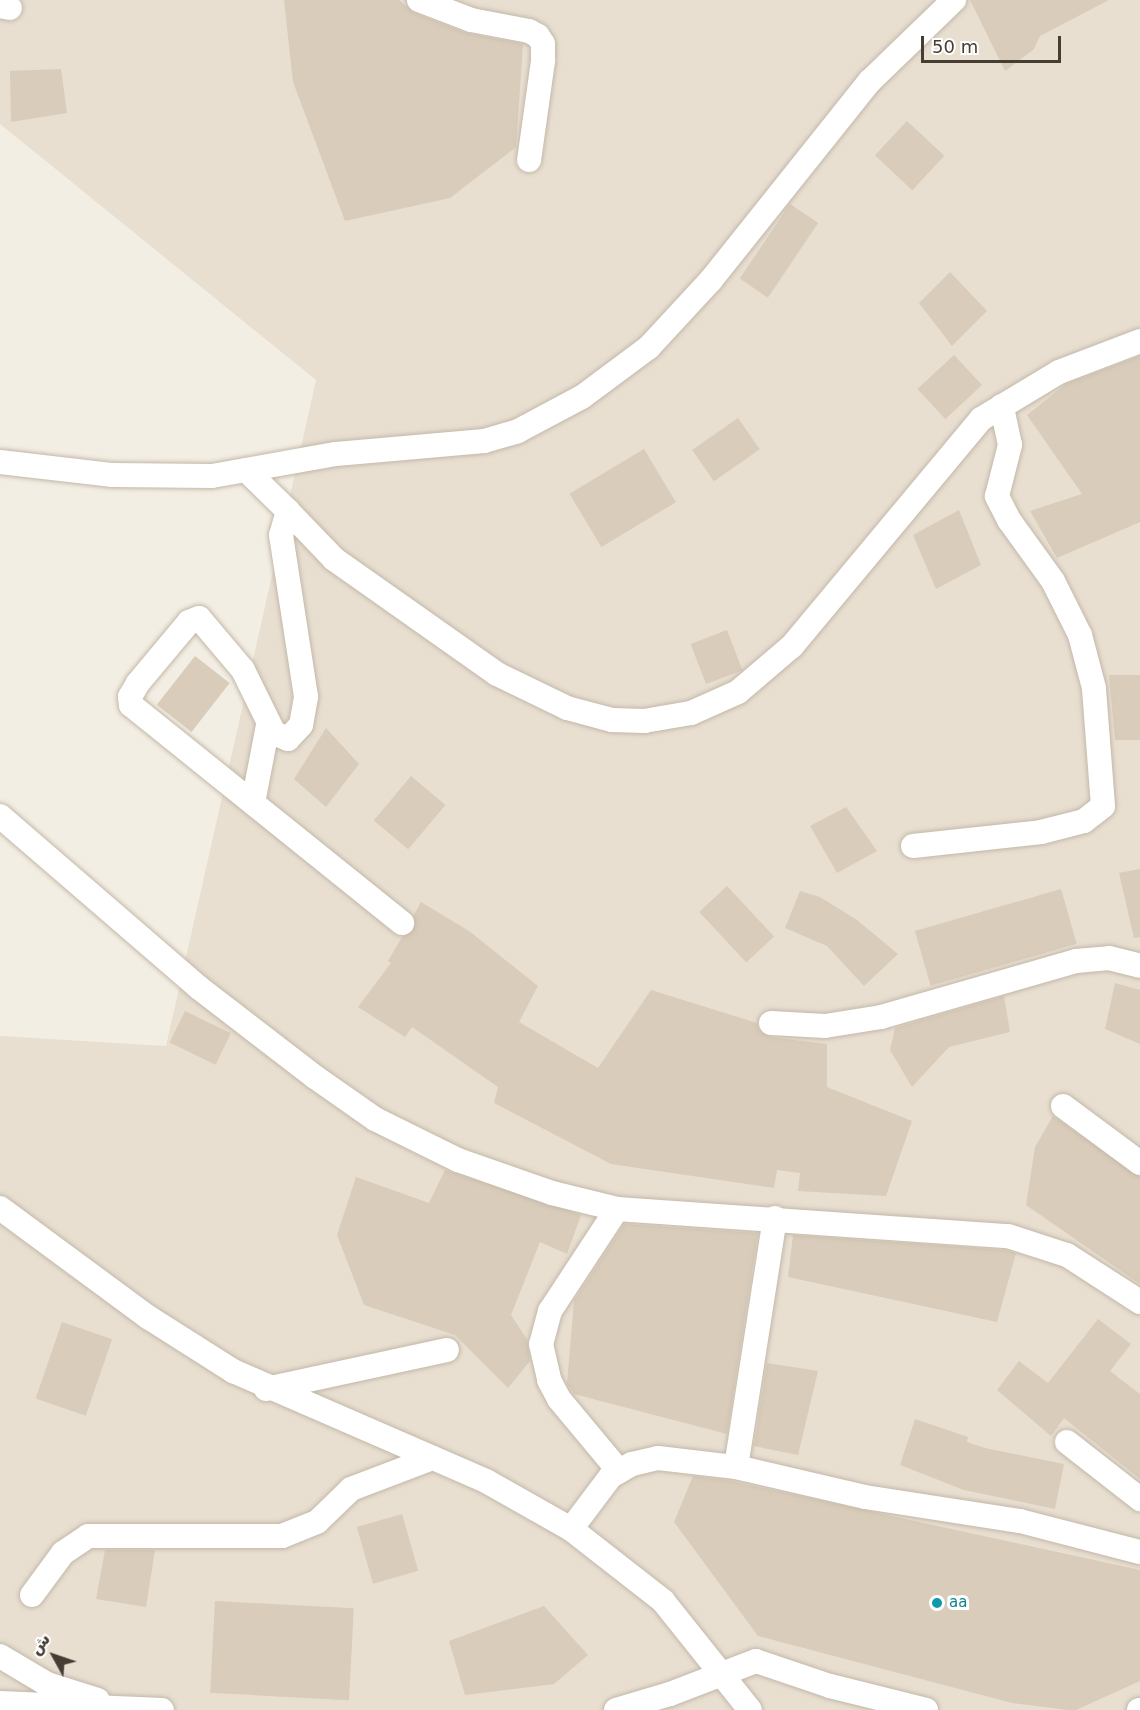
<!DOCTYPE html>
<meta charset="utf-8">
<style>
body{margin:0}
#map{position:relative;width:1140px;height:1710px;overflow:hidden;background:#f3eee3;font-family:"DejaVu Sans",Cairo,sans-serif}
div>[style]{position:absolute}
.residential>*{inset:0;background:#e8dfd1}
.building>*{inset:0;background:#d9ccba;transform-origin:0 0}
.roads{filter:drop-shadow(0 0 2px #c3b8a8) drop-shadow(0 0 2px #c3b8a8)}
.minor>*{height:24px;margin:-12px;padding:0 12px;transform-origin:12px;border-radius:12px;background:#fff}
.dots>*{width:16px;height:16px;translate:-50% -50%;box-sizing:border-box;border:3px solid #fff;border-radius:50%}
span{translate:-50% -50%;white-space:nowrap;text-align:center;line-height:1.15;-webkit-text-stroke:6px #fff;paint-order:stroke}
.culture-label{font-size:15px;color:#0d838f}
.left{translate:0 -50%;text-align:left}
.north{position:absolute;left:24px;top:1626px;width:60px;height:60px;-webkit-text-stroke:4px #fff;paint-order:stroke;rotate:310deg;font-size:16px;font-weight:700;line-height:24px;text-align:center;color:#463d33}
.north::after{content:'';display:block;margin:auto;width:21px;height:27px;background:#463d33;clip-path:polygon(50% 0,100% 100%,50% 72%,0 100%)}
.scale{position:absolute;left:921px;top:36px;width:140px;height:27px;box-sizing:border-box;border:3px solid #463d33;border-top:0;padding-left:8px;font-size:18px;line-height:21px;white-space:nowrap;color:#463d33;-webkit-text-stroke:4px #fff;paint-order:stroke}
</style>
<div id="map">
<div class="residential">
<div style="clip-path:polygon(0 0,1140px 0,1140px 1710px,0 1710px,0 1036px,166px 1046px,316px 380px,0 124px)"></div>
</div>
<div class="building">
<div style="clip-path:polygon(284px 0,399px 0,414px 13px,466px 33px,523px 44px,516px 147px,450px 198px,345px 221px,293px 82px)"></div>
<div style="clip-path:polygon(970px 0,1109px 0,1040px 36px,1034px 49px,1005px 71px)"></div>
<div style="clip-path:polygon(61px 69px,67px 113px,11px 122px,10px 71px)"></div>
<div style="left:907px;top:121px;width:51px;height:47px;rotate:43deg"></div>
<div style="left:790px;top:204px;width:34px;height:90px;rotate:34deg"></div>
<div style="clip-path:polygon(950px 272px,987px 311px,952px 346px,919px 303px)"></div>
<div style="left:954px;top:355px;width:41px;height:50px;rotate:47deg"></div>
<div style="clip-path:polygon(1140px 356px,1140px 522px,1057px 558px,1030px 511px,1082px 494px,1027px 415px,1066px 384px)"></div>
<div style="left:738px;top:418px;width:38px;height:56px;rotate:55deg"></div>
<div style="left:644px;top:449px;width:62px;height:87px;rotate:59deg"></div>
<div style="clip-path:polygon(959px 510px,981px 565px,936px 589px,913px 535px)"></div>
<div style="left:727px;top:630px;width:43px;height:39px;rotate:69deg"></div>
<div style="left:195px;top:656px;width:44px;height:62px;rotate:38deg"></div>
<div style="clip-path:polygon(1109px 675px,1140px 675px,1140px 740px,1115px 740px)"></div>
<div style="clip-path:polygon(326px 728px,359px 764px,326px 807px,294px 779px)"></div>
<div style="left:411px;top:776px;width:45px;height:58px;rotate:40deg"></div>
<div style="clip-path:polygon(846px 807px,877px 851px,837px 873px,810px 826px)"></div>
<div style="clip-path:polygon(1140px 869px,1140px 937px,1134px 938px,1119px 873px)"></div>
<div style="left:727px;top:886px;width:69px;height:38px;rotate:47deg"></div>
<div style="left:1061px;top:889px;width:57px;height:152px;rotate:74deg"></div>
<div style="clip-path:polygon(800px 891px,820px 897px,857px 920px,898px 954px,864px 986px,827px 946px,785px 928px)"></div>
<div style="clip-path:polygon(421px 902px,469px 931px,538px 986px,519px 1022px,598px 1068px,651px 990px,757px 1023px,759px 1030px,770px 1037px,827px 1044px,827px 1087px,912px 1121px,886px 1196px,798px 1191px,800px 1173px,777px 1170px,774px 1188px,611px 1164px,494px 1103px,498px 1087px,412px 1027px,405px 1037px,358px 1007px,391px 963px,388px 961px,402px 937px,413px 931px,414px 915px)"></div>
<div style="clip-path:polygon(1115px 983px,1140px 990px,1140px 1044px,1105px 1029px)"></div>
<div style="clip-path:polygon(1004px 996px,1010px 1032px,949px 1047px,912px 1087px,890px 1050px,895px 1028px)"></div>
<div style="left:185px;top:1011px;width:51px;height:35px;rotate:26deg"></div>
<div style="clip-path:polygon(1053px 1116px,1140px 1177px,1140px 1284px,1026px 1205px,1035px 1147px)"></div>
<div style="clip-path:polygon(445px 1170px,581px 1215px,567px 1254px,540px 1242px,511px 1315px,527px 1339px,530px 1361px,508px 1388px,455px 1335px,364px 1305px,337px 1235px,356px 1177px,429px 1203px)"></div>
<div style="clip-path:polygon(624px 1224px,758px 1233px,727px 1434px,574px 1394px,567px 1384px,574px 1301px)"></div>
<div style="clip-path:polygon(793px 1235px,1005px 1250px,1016px 1253px,997px 1322px,788px 1277px)"></div>
<div style="clip-path:polygon(1098px 1319px,1131px 1344px,1110px 1371px,1140px 1394px,1140px 1479px,1064px 1418px,1051px 1436px,997px 1390px,1019px 1361px,1048px 1383px)"></div>
<div style="left:62px;top:1322px;width:53px;height:81px;rotate:19deg"></div>
<div style="clip-path:polygon(767px 1363px,818px 1371px,798px 1455px,754px 1446px)"></div>
<div style="clip-path:polygon(915px 1419px,968px 1437px,967px 1442px,985px 1448px,1064px 1464px,1055px 1509px,964px 1490px,900px 1465px)"></div>
<div style="clip-path:polygon(693px 1476px,726px 1480px,1140px 1570px,1140px 1681px,1076px 1710px,1068px 1710px,1012px 1703px,758px 1636px,674px 1522px)"></div>
<div style="left:402px;top:1514px;width:59px;height:47px;rotate:74deg"></div>
<div style="clip-path:polygon(105px 1550px,155px 1550px,146px 1607px,96px 1599px)"></div>
<div style="left:215px;top:1601px;width:139px;height:92px;rotate:3deg"></div>
<div style="clip-path:polygon(544px 1606px,588px 1655px,554px 1684px,465px 1695px,449px 1641px)"></div>
</div>
<div class="roads">
<div class="minor">
<div style="left:419px;top:0;width:56px;rotate:21deg"></div>
<div style="left:471px;top:20px;width:59px;rotate:10.7deg"></div>
<div style="left:529px;top:31px;width:10px;rotate:29deg"></div>
<div style="left:538px;top:36px;width:9px;rotate:58deg"></div>
<div style="left:543px;top:44px;width:17px;rotate:90deg"></div>
<div style="left:543px;top:61px;width:100px;rotate:98deg"></div>
<div style="left:0;top:6px;width:10px;rotate:11deg"></div>
<div style="left:0;top:462px;width:114px;rotate:6.6deg"></div>
<div style="left:113px;top:475px;width:99px;rotate:0.6deg"></div>
<div style="left:212px;top:476px;width:126px;rotate:-10.1deg"></div>
<div style="left:336px;top:454px;width:149px;rotate:-5deg"></div>
<div style="left:484px;top:441px;width:35px;rotate:-16deg"></div>
<div style="left:518px;top:431px;width:72px;rotate:-28deg"></div>
<div style="left:582px;top:397px;width:84px;rotate:-36.7deg"></div>
<div style="left:649px;top:347px;width:91px;rotate:-47.2deg"></div>
<div style="left:711px;top:280px;width:255px;rotate:-51.4deg"></div>
<div style="left:870px;top:81px;width:117px;rotate:-44deg"></div>
<div style="left:246px;top:470px;width:59px;rotate:44.3deg"></div>
<div style="left:288px;top:511px;width:25px;rotate:106deg"></div>
<div style="left:281px;top:535px;width:164px;rotate:81.2deg"></div>
<div style="left:306px;top:697px;width:28px;rotate:100deg"></div>
<div style="left:301px;top:725px;width:19px;rotate:133deg"></div>
<div style="left:288px;top:739px;width:15px;rotate:-157deg"></div>
<div style="left:274px;top:733px;width:70px;rotate:-116.2deg"></div>
<div style="left:243px;top:670px;width:68px;rotate:-130.2deg"></div>
<div style="left:199px;top:618px;width:11px;rotate:158deg"></div>
<div style="left:189px;top:622px;width:80px;rotate:129.9deg"></div>
<div style="left:138px;top:683px;width:16px;rotate:120deg"></div>
<div style="left:130px;top:697px;width:8px;rotate:83deg"></div>
<div style="left:131px;top:705px;width:348px;rotate:38.8deg"></div>
<div style="left:288px;top:511px;width:66px;rotate:46.2deg"></div>
<div style="left:334px;top:559px;width:199px;rotate:35.2deg"></div>
<div style="left:497px;top:674px;width:78px;rotate:25.9deg"></div>
<div style="left:567px;top:708px;width:47px;rotate:14.9deg"></div>
<div style="left:612px;top:720px;width:32px;rotate:2deg"></div>
<div style="left:644px;top:721px;width:48px;rotate:-9.7deg"></div>
<div style="left:691px;top:713px;width:51px;rotate:-24.1deg"></div>
<div style="left:738px;top:692px;width:71px;rotate:-40.4deg"></div>
<div style="left:792px;top:646px;width:295px;rotate:-50.2deg"></div>
<div style="left:981px;top:419px;width:91px;rotate:-31.1deg"></div>
<div style="left:1059px;top:372px;width:87px;rotate:-20.9deg"></div>
<div style="left:253px;top:803px;width:79px;rotate:-79.1deg"></div>
<div style="left:0;top:816px;width:262px;rotate:40.8deg"></div>
<div style="left:198px;top:987px;width:148px;rotate:37.6deg"></div>
<div style="left:315px;top:1077px;width:73px;rotate:35deg"></div>
<div style="left:375px;top:1119px;width:93px;rotate:26.3deg"></div>
<div style="left:458px;top:1160px;width:100px;rotate:19.3deg"></div>
<div style="left:552px;top:1193px;width:67px;rotate:13.8deg"></div>
<div style="left:617px;top:1209px;width:392px;rotate:4deg"></div>
<div style="left:1008px;top:1236px;width:62px;rotate:17.9deg"></div>
<div style="left:1067px;top:1255px;width:87px;rotate:32.8deg"></div>
<div style="left:913px;top:846px;width:129px;rotate:-6.2deg"></div>
<div style="left:1041px;top:832px;width:44px;rotate:-14.3deg"></div>
<div style="left:1084px;top:821px;width:24px;rotate:-38deg"></div>
<div style="left:1103px;top:806px;width:118px;rotate:-94.4deg"></div>
<div style="left:1094px;top:688px;width:55px;rotate:-104.8deg"></div>
<div style="left:1080px;top:635px;width:60px;rotate:-116.6deg"></div>
<div style="left:1053px;top:581px;width:75px;rotate:-125.8deg"></div>
<div style="left:1009px;top:520px;width:27px;rotate:-117deg"></div>
<div style="left:997px;top:496px;width:53px;rotate:-75.7deg"></div>
<div style="left:1010px;top:445px;width:40px;rotate:-102deg"></div>
<div style="left:771px;top:1023px;width:54px;rotate:3.2deg"></div>
<div style="left:825px;top:1026px;width:57px;rotate:-9.1deg"></div>
<div style="left:881px;top:1017px;width:203px;rotate:-16deg"></div>
<div style="left:1076px;top:961px;width:33px;rotate:-5deg"></div>
<div style="left:1109px;top:958px;width:32px;rotate:14deg"></div>
<div style="left:1063px;top:1106px;width:96px;rotate:36.5deg"></div>
<div style="left:0;top:1208px;width:184px;rotate:36.4deg"></div>
<div style="left:148px;top:1317px;width:101px;rotate:32.4deg"></div>
<div style="left:233px;top:1371px;width:276px;rotate:23.5deg"></div>
<div style="left:486px;top:1481px;width:98px;rotate:29.5deg"></div>
<div style="left:571px;top:1529px;width:117px;rotate:38deg"></div>
<div style="left:663px;top:1601px;width:139px;rotate:51.4deg"></div>
<div style="left:617px;top:1209px;width:122px;rotate:123.3deg"></div>
<div style="left:550px;top:1311px;width:34px;rotate:105deg"></div>
<div style="left:541px;top:1344px;width:37px;rotate:77deg"></div>
<div style="left:549px;top:1380px;width:21px;rotate:62deg"></div>
<div style="left:559px;top:1399px;width:94px;rotate:50.2deg"></div>
<div style="left:266px;top:1389px;width:185px;rotate:-12.2deg"></div>
<div style="left:1067px;top:1442px;width:93px;rotate:38deg"></div>
<div style="left:736px;top:1467px;width:252px;rotate:-81.1deg"></div>
<div style="left:571px;top:1529px;width:66px;rotate:-53deg"></div>
<div style="left:611px;top:1476px;width:24px;rotate:-30deg"></div>
<div style="left:632px;top:1464px;width:27px;rotate:-13deg"></div>
<div style="left:658px;top:1458px;width:79px;rotate:6.6deg"></div>
<div style="left:736px;top:1467px;width:132px;rotate:13.1deg"></div>
<div style="left:865px;top:1497px;width:157px;rotate:8.8deg"></div>
<div style="left:1020px;top:1521px;width:124px;rotate:14.5deg"></div>
<div style="left:32px;top:1595px;width:52px;rotate:-53.6deg"></div>
<div style="left:63px;top:1553px;width:30px;rotate:-34deg"></div>
<div style="left:88px;top:1536px;width:194px"></div>
<div style="left:282px;top:1536px;width:38px;rotate:-22deg"></div>
<div style="left:317px;top:1522px;width:47px;rotate:-44.1deg"></div>
<div style="left:351px;top:1489px;width:87px;rotate:-20.9deg"></div>
<div style="left:0;top:1656px;width:55px;rotate:30.8deg"></div>
<div style="left:47px;top:1684px;width:53px;rotate:17.4deg"></div>
<div style="left:0;top:1703px;width:162px;rotate:2.5deg"></div>
<div style="left:616px;top:1710px;width:56px;rotate:-16.5deg"></div>
<div style="left:670px;top:1694px;width:92px;rotate:-21deg"></div>
<div style="left:756px;top:1661px;width:78px;rotate:18.7deg"></div>
<div style="left:830px;top:1686px;width:99px;rotate:14deg"></div>
<div style="left:1139px;top:1710px;width:1px"></div>
</div>
</div>
<div class="dots">
<div style="left:937px;top:1603px;background:#0f9aa8"></div>
</div>
<div class="culture-label">
<span class="left" style="left:949px;top:1603px">aa</span>
</div>
<div class="north">ش</div>
<div class="scale">50 m</div>
</div>
